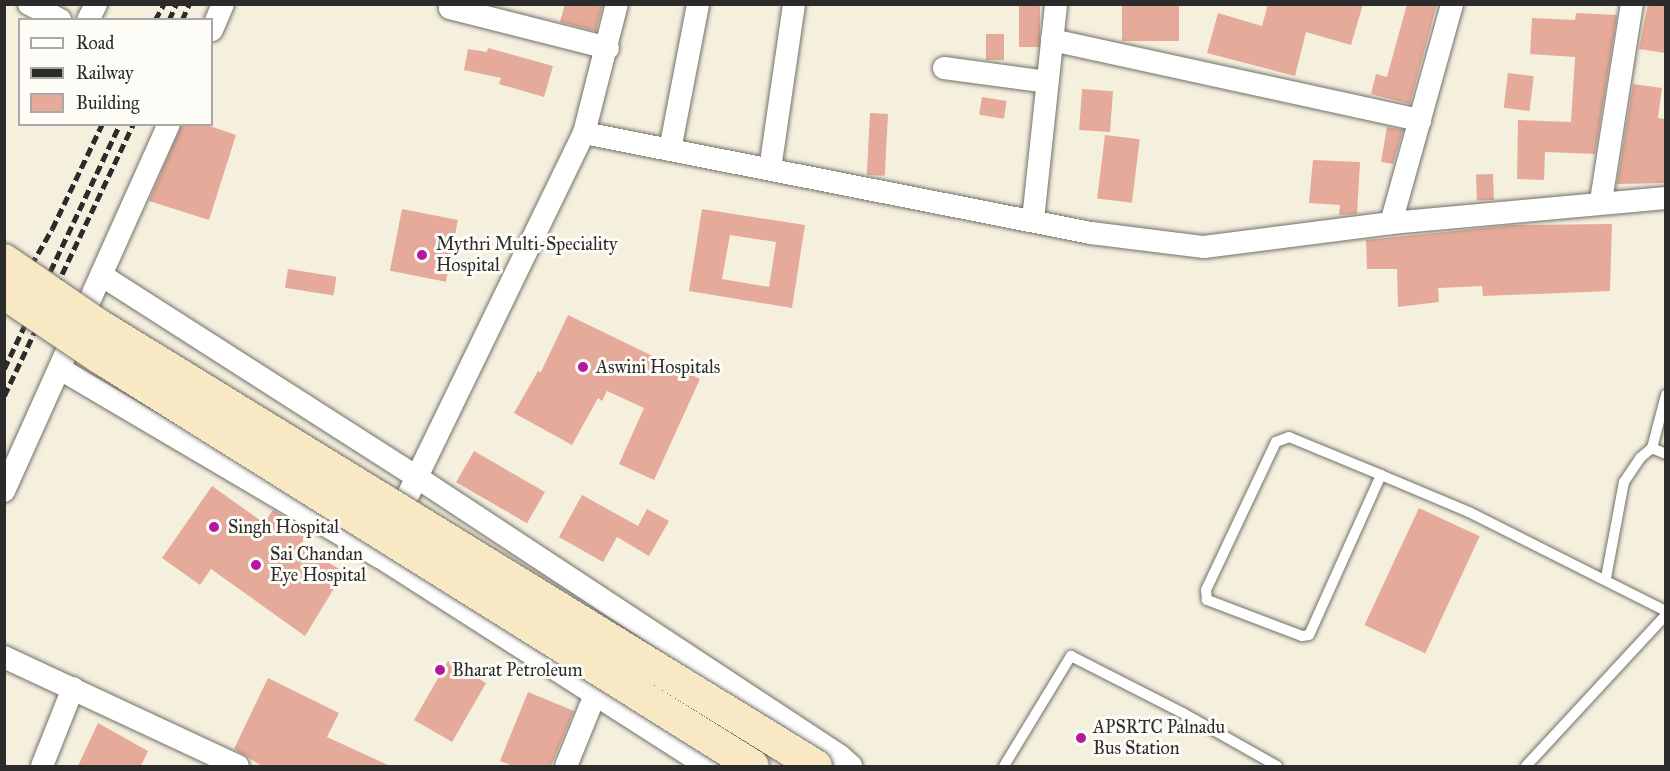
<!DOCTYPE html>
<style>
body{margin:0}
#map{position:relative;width:1670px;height:771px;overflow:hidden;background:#f5f0de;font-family:"IM FELL Great Primer",serif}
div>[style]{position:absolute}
.building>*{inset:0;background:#e5aa99;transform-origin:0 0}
.roads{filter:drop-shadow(0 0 2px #72706a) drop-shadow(0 0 2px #72706a)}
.service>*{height:10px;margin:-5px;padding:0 5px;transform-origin:5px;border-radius:5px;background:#fff}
.minor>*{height:22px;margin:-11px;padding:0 11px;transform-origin:11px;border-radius:11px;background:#fff}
.rail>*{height:4.5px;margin-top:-2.25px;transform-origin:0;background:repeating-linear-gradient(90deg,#2b2b2b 0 9px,transparent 0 13.5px)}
.bridges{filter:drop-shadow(0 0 2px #72706a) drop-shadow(0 0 2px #72706a)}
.secondary-bridge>*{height:32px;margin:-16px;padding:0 16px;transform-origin:16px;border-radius:16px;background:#f8e8c3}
.dots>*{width:16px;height:16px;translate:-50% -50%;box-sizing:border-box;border:3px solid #fdfcf7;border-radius:50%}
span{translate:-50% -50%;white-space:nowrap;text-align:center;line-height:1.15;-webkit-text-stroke:6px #fdfcf7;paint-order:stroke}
.poi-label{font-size:18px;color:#2b2b2b}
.left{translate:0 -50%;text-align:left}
.frame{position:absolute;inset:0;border:6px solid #2b2b2b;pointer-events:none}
.legend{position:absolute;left:18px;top:18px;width:195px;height:108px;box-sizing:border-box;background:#fdfcf7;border:2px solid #a9a8a5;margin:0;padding:8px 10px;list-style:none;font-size:18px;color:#2b2b2b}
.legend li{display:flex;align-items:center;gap:12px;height:30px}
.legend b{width:30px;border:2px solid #a9a8a5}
</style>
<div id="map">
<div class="building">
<div style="clip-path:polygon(565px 4px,603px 4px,596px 31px,560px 22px)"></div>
<div style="left:1019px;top:4px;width:21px;height:43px"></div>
<div style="left:1122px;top:4px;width:57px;height:37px"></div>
<div style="clip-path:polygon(1268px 4px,1363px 4px,1351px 45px,1306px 32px,1295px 76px,1207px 53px,1218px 13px,1262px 26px)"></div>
<div style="clip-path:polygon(1407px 4px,1437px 4px,1410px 104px,1371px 94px,1376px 74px,1387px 77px)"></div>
<div style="clip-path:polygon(1648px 4px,1665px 4px,1665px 53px,1639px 49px)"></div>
<div style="clip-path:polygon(1576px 13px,1617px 15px,1595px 154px,1545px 152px,1544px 180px,1517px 179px,1518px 120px,1571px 122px,1575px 57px,1530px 54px,1532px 18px,1575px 20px)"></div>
<div style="left:986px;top:34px;width:18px;height:26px"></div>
<div style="clip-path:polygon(488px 48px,553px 66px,544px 97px,499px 84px,501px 78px,464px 70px,468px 49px,487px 52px)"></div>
<div style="left:1508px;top:73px;width:26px;height:35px;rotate:7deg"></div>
<div style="clip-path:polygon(1633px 84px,1662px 88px,1658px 118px,1665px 119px,1665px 183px,1617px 184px)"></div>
<div style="left:1082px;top:89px;width:31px;height:41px;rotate:4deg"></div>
<div style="left:982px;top:97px;width:25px;height:18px;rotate:9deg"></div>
<div style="left:870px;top:113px;width:18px;height:62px;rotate:3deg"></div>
<div style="clip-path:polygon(182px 124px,204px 124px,236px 135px,209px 220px,149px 201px)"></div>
<div style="clip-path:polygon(1387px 127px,1403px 130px,1393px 164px,1381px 162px)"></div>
<div style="left:1105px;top:135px;width:35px;height:64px;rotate:7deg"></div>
<div style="clip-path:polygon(1313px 160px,1360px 162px,1357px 214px,1339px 215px,1340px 205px,1309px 203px)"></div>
<div style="left:1493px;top:174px;width:26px;height:17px;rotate:88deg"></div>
<div style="left:402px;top:209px;width:57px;height:63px;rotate:11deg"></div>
<div style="clip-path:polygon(evenodd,702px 209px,805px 225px,792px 308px,689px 291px,702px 209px,730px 235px,776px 242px,769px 287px,722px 279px,730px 235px)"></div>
<div style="clip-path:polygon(1612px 224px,1610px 291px,1483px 296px,1482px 286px,1438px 288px,1439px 302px,1398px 307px,1397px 269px,1367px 269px,1366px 240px,1514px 225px)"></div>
<div style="left:288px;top:269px;width:49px;height:19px;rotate:9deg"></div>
<div style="clip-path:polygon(568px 315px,700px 379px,654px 480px,619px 464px,644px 408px,607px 391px,602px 401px,598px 398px,572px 445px,514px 413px,538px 371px,541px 372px)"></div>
<div style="left:474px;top:451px;width:82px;height:36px;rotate:30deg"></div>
<div style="clip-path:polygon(212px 486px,264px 523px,273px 510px,289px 519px,309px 533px,300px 545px,344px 572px,305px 636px,211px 569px,200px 585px,162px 558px)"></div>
<div style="clip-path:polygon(582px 495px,638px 526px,647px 509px,669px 521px,649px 556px,617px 537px,603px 562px,559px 537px)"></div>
<div style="left:1419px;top:508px;width:67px;height:129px;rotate:25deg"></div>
<div style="left:448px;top:661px;width:44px;height:68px;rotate:30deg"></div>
<div style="clip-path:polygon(268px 678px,339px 713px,327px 737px,390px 766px,262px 766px,234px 749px)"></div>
<div style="clip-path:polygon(528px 692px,574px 711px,551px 766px,513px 766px,500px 761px)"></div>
<div style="clip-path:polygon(98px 723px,148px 751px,141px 766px,78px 766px)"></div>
</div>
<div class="roads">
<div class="service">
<div style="left:1652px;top:448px;width:15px;rotate:23deg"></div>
<div style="left:1381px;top:475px;width:175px;rotate:114.2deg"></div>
<div style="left:1309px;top:635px;width:7px;rotate:172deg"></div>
<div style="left:1302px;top:636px;width:102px;rotate:-159.2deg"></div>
<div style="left:1207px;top:600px;width:10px;rotate:-96deg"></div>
<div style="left:1206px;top:590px;width:164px;rotate:-64.7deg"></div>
<div style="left:1276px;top:442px;width:14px;rotate:-21deg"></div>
<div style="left:1289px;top:437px;width:100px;rotate:22.4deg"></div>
<div style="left:1381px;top:475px;width:95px;rotate:22.8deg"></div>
<div style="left:1469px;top:512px;width:220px;rotate:26.7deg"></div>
<div style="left:1606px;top:578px;width:98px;rotate:-79.4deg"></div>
<div style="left:1624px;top:482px;width:29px;rotate:-56deg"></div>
<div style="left:1640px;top:458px;width:16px;rotate:-40deg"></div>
<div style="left:1652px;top:448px;width:55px;rotate:-75.2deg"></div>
<div style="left:1004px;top:766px;width:129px;rotate:-58.7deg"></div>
<div style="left:1071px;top:656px;width:126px;rotate:27deg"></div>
<div style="left:1183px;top:713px;width:108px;rotate:29.4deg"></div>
<div style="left:1526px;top:766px;width:206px;rotate:-47.2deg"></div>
</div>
<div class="minor">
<div style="left:29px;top:4px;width:35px;rotate:27deg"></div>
<div style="left:451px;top:4px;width:4px;rotate:104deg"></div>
<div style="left:450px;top:8px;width:163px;rotate:14.2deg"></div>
<div style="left:88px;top:20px;width:18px;rotate:-63deg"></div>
<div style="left:212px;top:30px;width:28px;rotate:-67deg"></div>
<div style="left:1052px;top:40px;width:377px;rotate:12.3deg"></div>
<div style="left:944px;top:68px;width:104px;rotate:7.7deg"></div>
<div style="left:584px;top:133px;width:517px;rotate:11.16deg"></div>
<div style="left:1091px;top:233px;width:114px;rotate:7.1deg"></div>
<div style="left:1204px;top:247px;width:189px;rotate:-7.3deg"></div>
<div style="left:1391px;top:223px;width:276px;rotate:-5.2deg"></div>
<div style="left:670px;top:150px;width:149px;rotate:-79.1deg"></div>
<div style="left:770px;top:169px;width:167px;rotate:-81.7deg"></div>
<div style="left:1601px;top:201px;width:199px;rotate:-81.1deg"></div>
<div style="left:1033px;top:220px;width:217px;rotate:-83.9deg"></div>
<div style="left:1391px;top:223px;width:227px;rotate:-74.4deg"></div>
<div style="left:101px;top:275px;width:373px;rotate:32.6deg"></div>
<div style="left:415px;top:476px;width:509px;rotate:33.38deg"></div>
<div style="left:840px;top:756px;width:15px;rotate:42deg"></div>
<div style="left:62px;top:370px;width:369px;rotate:30.5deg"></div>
<div style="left:380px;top:557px;width:388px;rotate:32.6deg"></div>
<div style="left:4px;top:491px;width:402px;rotate:-65.8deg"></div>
<div style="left:395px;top:522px;width:432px;rotate:-64.1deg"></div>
<div style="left:584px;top:133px;width:133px;rotate:-75.7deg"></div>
<div style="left:4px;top:657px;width:258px;rotate:25deg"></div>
<div style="left:42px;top:766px;width:84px;rotate:-68.3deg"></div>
<div style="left:566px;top:766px;width:77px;rotate:-67.8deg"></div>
</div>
</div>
<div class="rail">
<div style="left:155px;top:20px;width:18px;rotate:-61deg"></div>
<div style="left:169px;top:20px;width:17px;rotate:-66deg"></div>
<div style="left:182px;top:20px;width:17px;rotate:-66deg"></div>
<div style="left:4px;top:312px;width:96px;rotate:-60deg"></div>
<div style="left:52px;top:229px;width:116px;rotate:-64.5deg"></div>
<div style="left:4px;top:369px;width:271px;rotate:-64.7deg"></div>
<div style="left:4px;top:396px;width:301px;rotate:-64.6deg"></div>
</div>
<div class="bridges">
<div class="secondary-bridge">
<div style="left:4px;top:260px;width:113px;rotate:34.5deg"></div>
<div style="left:97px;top:324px;width:844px;rotate:31.58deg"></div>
<div style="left:4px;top:293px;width:115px;rotate:34deg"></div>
<div style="left:99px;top:357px;width:771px;rotate:32.02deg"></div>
</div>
</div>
<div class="dots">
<div style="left:422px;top:255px;background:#b5179e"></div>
<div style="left:583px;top:367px;background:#b5179e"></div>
<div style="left:214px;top:527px;background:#b5179e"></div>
<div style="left:256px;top:565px;background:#b5179e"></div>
<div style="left:440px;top:670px;background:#b5179e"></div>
<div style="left:1081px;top:738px;background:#b5179e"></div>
</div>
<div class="poi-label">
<span class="left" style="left:436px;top:255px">Mythri Multi-Speciality<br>Hospital</span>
<span class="left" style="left:596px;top:367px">Aswini Hospitals</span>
<span class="left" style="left:228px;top:527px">Singh Hospital</span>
<span class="left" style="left:270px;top:565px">Sai Chandan<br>Eye Hospital</span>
<span class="left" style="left:452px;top:670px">Bharat Petroleum</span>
<span class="left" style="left:1093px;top:738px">APSRTC Palnadu<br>Bus Station</span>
</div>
<div class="frame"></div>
<ul class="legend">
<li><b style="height:8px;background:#fff"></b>Road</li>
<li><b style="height:8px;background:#2b2b2b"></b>Railway</li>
<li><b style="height:16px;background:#e5aa99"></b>Building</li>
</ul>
</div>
